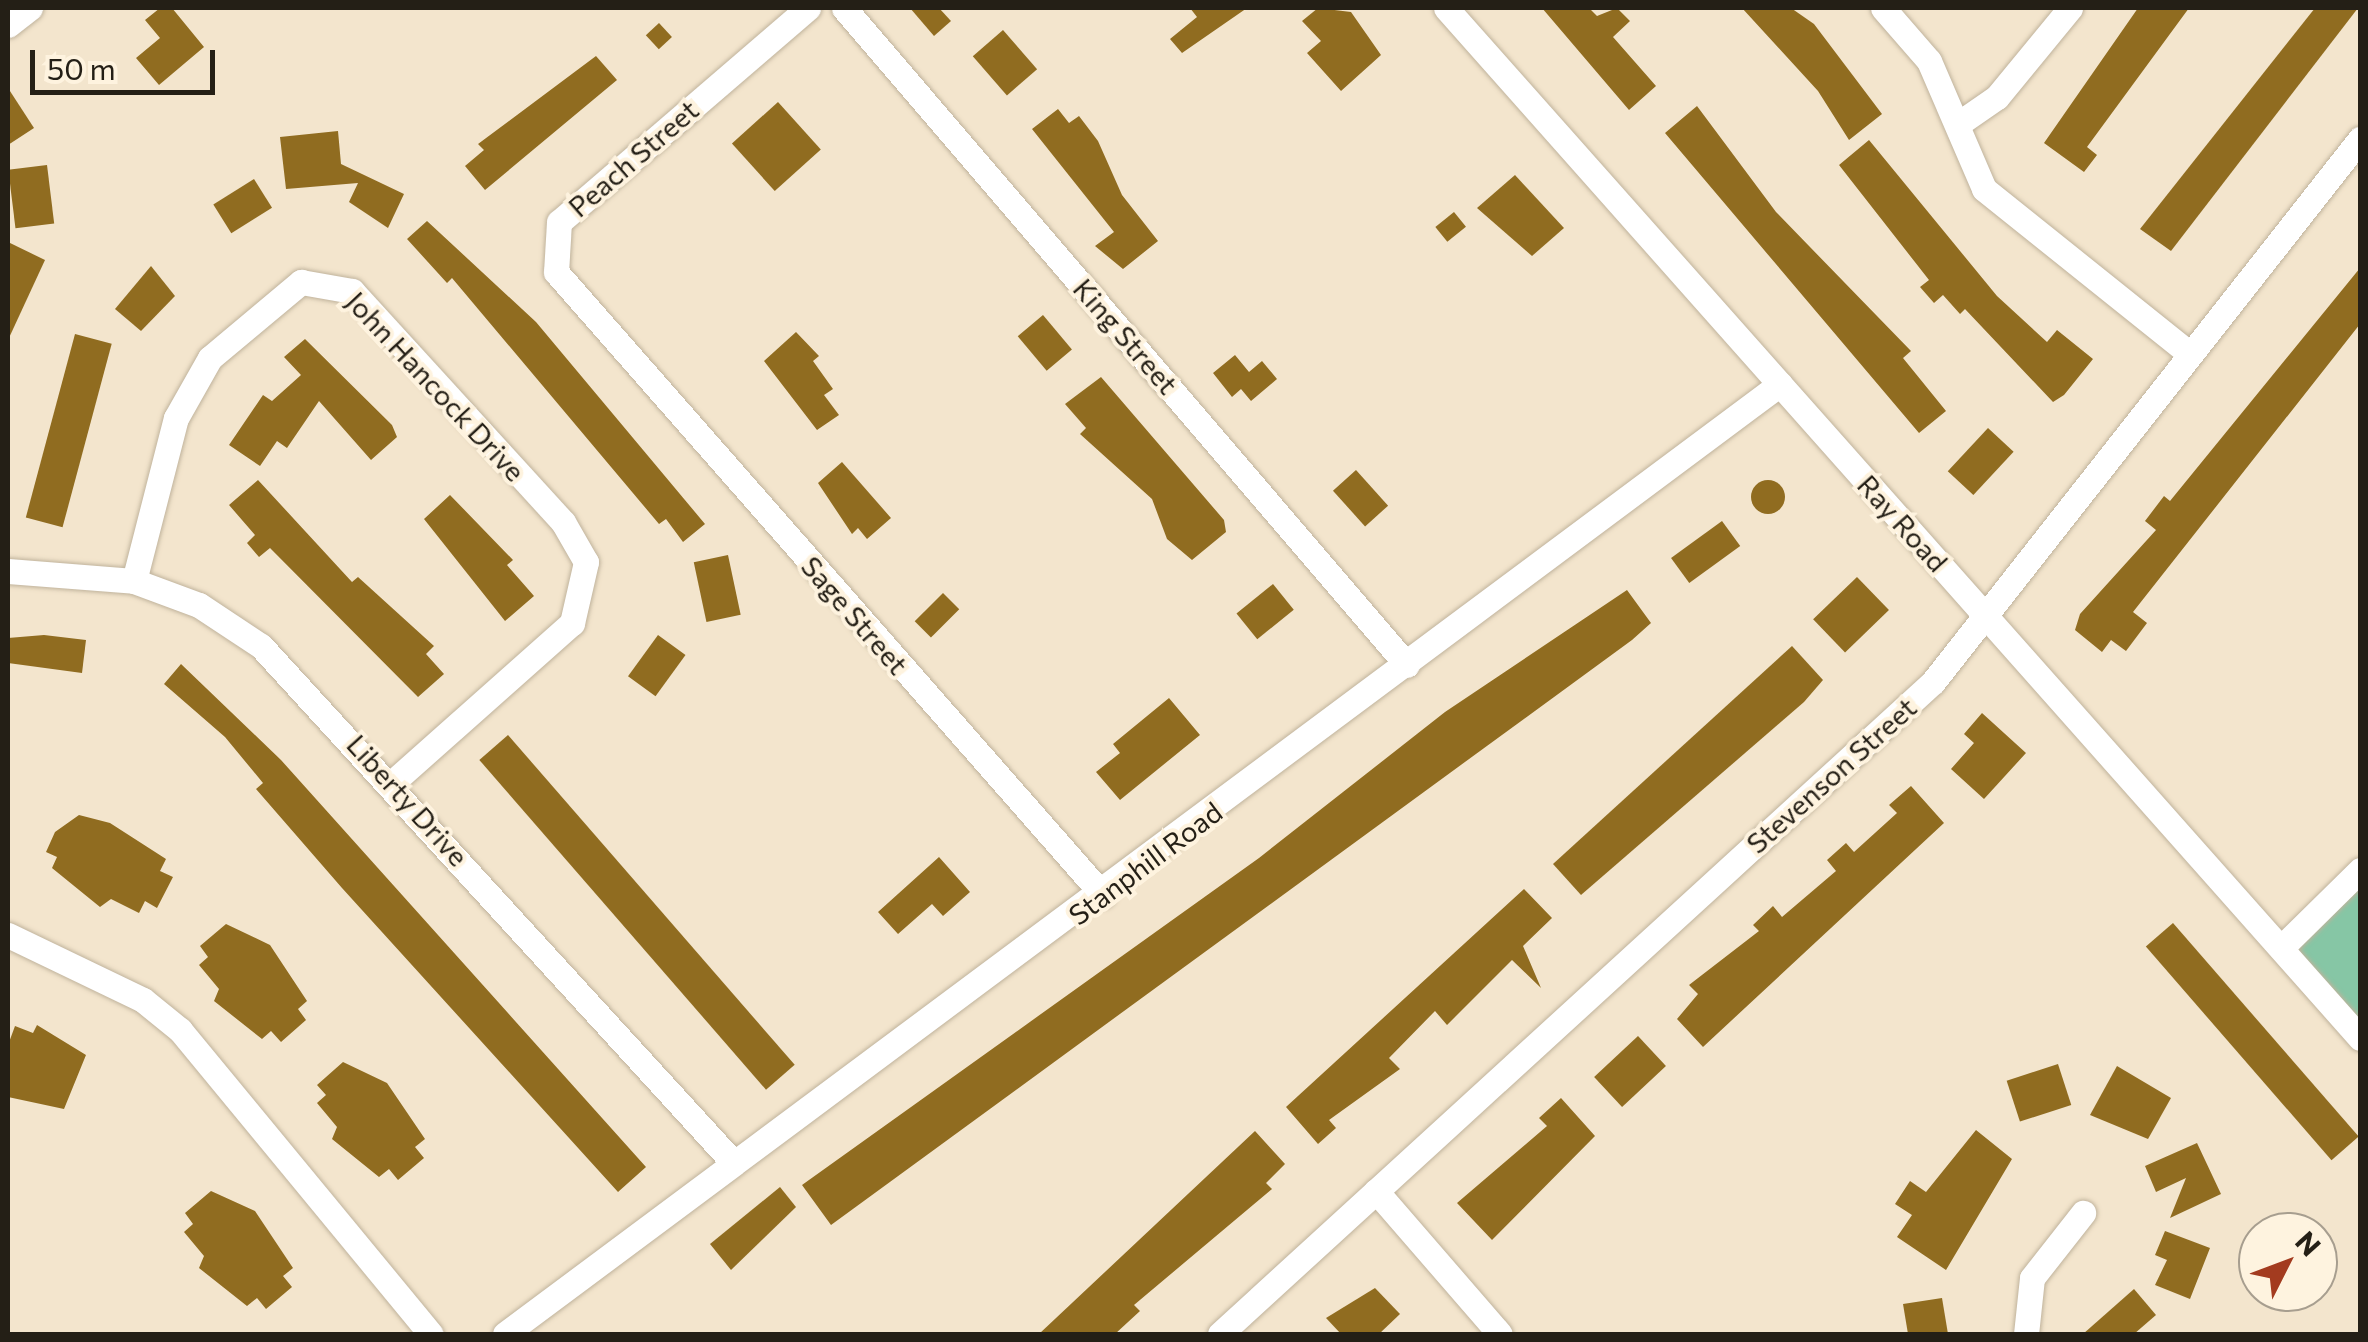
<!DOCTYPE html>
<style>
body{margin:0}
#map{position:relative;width:2368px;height:1342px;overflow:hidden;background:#f3e5cd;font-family:Commissioner,sans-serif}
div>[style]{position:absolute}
.green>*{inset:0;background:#86c6a5}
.building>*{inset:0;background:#906c20;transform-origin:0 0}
.round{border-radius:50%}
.roads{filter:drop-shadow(0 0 2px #c0b39c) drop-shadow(0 0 2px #c0b39c)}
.minor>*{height:25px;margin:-12.5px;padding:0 12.5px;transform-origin:12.5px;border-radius:12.5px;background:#fff}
span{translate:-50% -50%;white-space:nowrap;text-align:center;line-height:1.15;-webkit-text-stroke:8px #fef3df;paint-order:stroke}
.street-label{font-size:28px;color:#241f16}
.frame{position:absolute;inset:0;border:10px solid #241f16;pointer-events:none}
.north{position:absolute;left:2238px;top:1212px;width:100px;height:100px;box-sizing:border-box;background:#fef3df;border:2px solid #a79e8f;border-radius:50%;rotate:48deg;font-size:28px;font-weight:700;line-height:40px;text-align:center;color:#241f16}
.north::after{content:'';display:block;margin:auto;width:35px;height:45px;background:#a33b1f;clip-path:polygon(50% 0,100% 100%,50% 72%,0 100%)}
.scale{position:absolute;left:30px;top:50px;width:185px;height:45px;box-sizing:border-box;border:5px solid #241f16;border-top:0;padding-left:12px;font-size:30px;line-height:35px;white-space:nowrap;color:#241f16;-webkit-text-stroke:8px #fef3df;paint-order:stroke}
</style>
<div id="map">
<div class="green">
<div style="clip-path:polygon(2360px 861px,2360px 1038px,2281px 948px)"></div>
</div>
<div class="building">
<div style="clip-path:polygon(160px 8px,172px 8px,204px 47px,159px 85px,136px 58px,160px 38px,145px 20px)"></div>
<div style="clip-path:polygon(910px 8px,939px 8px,951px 21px,934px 36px)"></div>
<div style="clip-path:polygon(1190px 8px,1247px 8px,1182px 53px,1170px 39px,1197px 17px)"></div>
<div style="clip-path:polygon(1318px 8px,1351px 12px,1381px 55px,1341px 91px,1307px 53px,1321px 41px,1302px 21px)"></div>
<div style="clip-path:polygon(1542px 8px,1589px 8px,1597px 16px,1617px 8px,1630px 21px,1613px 37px,1656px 86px,1629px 110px)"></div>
<div style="clip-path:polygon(1742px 8px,1791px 8px,1814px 24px,1882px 114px,1849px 140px,1818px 91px)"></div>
<div style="clip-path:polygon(2138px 8px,2189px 8px,2087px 147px,2097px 155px,2084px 172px,2044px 143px)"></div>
<div style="clip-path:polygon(2315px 8px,2358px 8px,2171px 251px,2140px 229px)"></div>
<div style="left:659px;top:23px;width:19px;height:18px;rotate:47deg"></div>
<div style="left:1003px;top:30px;width:52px;height:40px;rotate:49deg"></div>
<div style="clip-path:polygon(596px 56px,617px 80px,485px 190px,465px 166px,484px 150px,478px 144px)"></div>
<div style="clip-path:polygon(8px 88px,34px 128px,8px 145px)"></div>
<div style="left:778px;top:102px;width:64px;height:62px;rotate:48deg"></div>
<div style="clip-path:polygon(1697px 106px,1776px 212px,1911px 351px,1903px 358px,1946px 411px,1919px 433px,1665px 133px)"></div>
<div style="clip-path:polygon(1058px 109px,1069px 123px,1079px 116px,1098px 141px,1122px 195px,1158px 241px,1123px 269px,1095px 246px,1114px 232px,1032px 129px)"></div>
<div style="clip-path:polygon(338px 131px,341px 164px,404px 194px,388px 228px,349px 202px,358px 183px,286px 189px,280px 137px)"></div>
<div style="clip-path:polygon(1869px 140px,1997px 296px,2047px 342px,2057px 330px,2093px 359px,2064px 395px,2053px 402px,1965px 309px,1960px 314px,1943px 295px,1934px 303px,1920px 287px,1929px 280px,1839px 165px)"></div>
<div style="left:47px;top:165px;width:59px;height:39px;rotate:83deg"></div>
<div style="clip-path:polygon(1515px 175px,1564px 228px,1532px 256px,1477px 208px)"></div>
<div style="left:254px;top:179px;width:34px;height:48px;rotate:58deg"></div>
<div style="left:1454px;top:212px;width:19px;height:24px;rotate:51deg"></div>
<div style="clip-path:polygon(427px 221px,536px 322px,705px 524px,683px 542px,666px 519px,659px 524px,452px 278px,447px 283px,407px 239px)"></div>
<div style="clip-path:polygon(8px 242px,45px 260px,8px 340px)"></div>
<div style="clip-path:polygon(151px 266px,175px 296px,141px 331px,115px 309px)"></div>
<div style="clip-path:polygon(2360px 268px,2360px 324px,2133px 612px,2147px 623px,2126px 651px,2111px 640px,2102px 652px,2075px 630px,2080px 614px,2156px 530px,2145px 521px,2164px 496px,2170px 501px)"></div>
<div style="left:1043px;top:315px;width:45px;height:33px;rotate:50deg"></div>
<div style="clip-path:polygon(796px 332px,819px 356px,813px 361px,833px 389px,824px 395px,839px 415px,817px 430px,764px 361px)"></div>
<div style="left:75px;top:334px;width:38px;height:190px;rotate:15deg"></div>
<div style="clip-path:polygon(305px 339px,392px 425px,397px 437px,371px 460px,319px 401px,287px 448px,277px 441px,260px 466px,229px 445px,263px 395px,272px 401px,301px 375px,284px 357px)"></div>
<div style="clip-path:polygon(1235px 355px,1249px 372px,1262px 361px,1277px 379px,1251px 401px,1241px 389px,1232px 397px,1213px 373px)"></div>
<div style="clip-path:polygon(1101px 377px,1224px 520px,1226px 532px,1192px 560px,1167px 539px,1152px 499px,1080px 434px,1086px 428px,1065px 404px)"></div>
<div style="left:1988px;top:428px;width:35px;height:59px;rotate:43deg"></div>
<div style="clip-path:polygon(842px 462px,891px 518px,867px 539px,858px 528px,852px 534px,818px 483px)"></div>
<div style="left:1356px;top:470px;width:48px;height:31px;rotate:48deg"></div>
<div style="clip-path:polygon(258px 480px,352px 582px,358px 577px,434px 646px,426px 654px,444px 674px,418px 697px,270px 548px,259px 557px,247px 543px,255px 535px,229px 505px)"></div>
<div class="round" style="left:1751px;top:480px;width:34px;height:34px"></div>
<div style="clip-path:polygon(450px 495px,513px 560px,507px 565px,534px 596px,505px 621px,424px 519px)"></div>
<div style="left:1722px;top:521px;width:31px;height:63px;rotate:54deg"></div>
<div style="left:728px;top:555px;width:61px;height:35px;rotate:78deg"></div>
<div style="left:1857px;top:577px;width:46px;height:61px;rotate:46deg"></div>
<div style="left:1273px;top:584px;width:33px;height:47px;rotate:51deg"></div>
<div style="clip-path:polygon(1627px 590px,1651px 623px,1632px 640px,831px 1225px,802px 1185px,1259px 858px,1445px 712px)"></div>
<div style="left:943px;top:593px;width:23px;height:40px;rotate:45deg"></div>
<div style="clip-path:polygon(44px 635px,86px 640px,82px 673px,8px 663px,8px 638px)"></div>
<div style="left:658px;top:635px;width:34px;height:51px;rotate:36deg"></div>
<div style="clip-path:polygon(1792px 646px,1823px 680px,1804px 702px,1581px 895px,1553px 864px)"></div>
<div style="clip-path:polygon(181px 664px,281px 760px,646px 1167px,618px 1192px,342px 888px,256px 789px,263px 783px,225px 737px,164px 684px)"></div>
<div style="clip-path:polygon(1169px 698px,1200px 735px,1120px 800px,1096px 772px,1120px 753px,1113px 744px)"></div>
<div style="clip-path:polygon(1982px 713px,2026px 753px,1984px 799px,1951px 769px,1974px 743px,1964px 734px)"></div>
<div style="left:508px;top:735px;width:437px;height:38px;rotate:49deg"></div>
<div style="clip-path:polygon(1911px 786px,1944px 823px,1703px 1047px,1677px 1019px,1698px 994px,1689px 985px,1759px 931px,1753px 925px,1773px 906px,1782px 917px,1836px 871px,1827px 860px,1846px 843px,1854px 852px,1897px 813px,1889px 805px)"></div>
<div style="clip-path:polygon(79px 815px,110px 823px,166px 859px,160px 871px,173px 877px,157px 908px,145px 901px,139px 913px,111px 899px,100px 907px,52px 868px,57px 857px,46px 852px,55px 832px)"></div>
<div style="clip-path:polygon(939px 857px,970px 892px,943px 916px,932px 904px,898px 934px,878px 912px)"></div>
<div style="clip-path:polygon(1524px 889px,1552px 918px,1523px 946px,1541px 988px,1512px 960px,1447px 1025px,1435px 1011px,1389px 1058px,1400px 1069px,1329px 1120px,1336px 1128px,1318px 1144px,1286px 1107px)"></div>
<div style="left:2173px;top:923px;width:283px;height:36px;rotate:49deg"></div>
<div style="clip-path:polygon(226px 924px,270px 945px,307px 1001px,298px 1009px,306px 1020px,281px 1042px,271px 1031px,262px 1039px,214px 1001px,219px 989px,199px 965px,208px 957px,200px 946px)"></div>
<div style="clip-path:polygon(37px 1025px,86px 1055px,64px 1109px,8px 1097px,8px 1045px,15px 1026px,33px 1033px)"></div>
<div style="left:1638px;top:1036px;width:41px;height:60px;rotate:47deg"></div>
<div style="clip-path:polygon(343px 1062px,387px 1083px,425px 1139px,415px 1147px,424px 1158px,398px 1180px,389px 1169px,379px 1177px,332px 1139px,337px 1127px,317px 1103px,326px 1095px,317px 1085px)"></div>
<div style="left:2058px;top:1064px;width:43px;height:54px;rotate:72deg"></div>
<div style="clip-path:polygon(2117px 1066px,2171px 1098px,2148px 1139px,2090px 1115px)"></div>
<div style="clip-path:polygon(1561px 1098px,1595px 1136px,1492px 1240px,1457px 1203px,1547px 1126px,1539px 1118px)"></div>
<div style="clip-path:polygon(1976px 1130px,2012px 1159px,1946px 1270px,1897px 1237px,1912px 1215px,1895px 1204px,1910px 1181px,1926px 1192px)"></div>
<div style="clip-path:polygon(1255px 1131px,1285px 1164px,1266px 1183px,1272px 1189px,1134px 1305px,1140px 1311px,1115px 1334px,1039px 1334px)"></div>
<div style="clip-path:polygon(2197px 1143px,2221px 1194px,2170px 1218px,2186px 1178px,2156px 1192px,2145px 1166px)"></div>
<div style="clip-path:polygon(780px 1187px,796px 1207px,731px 1270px,710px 1244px)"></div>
<div style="clip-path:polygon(211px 1191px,255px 1211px,293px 1268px,283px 1276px,292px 1287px,266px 1309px,257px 1298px,247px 1306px,199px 1268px,204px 1256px,184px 1232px,193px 1224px,185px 1213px)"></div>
<div style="clip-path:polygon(2165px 1231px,2210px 1248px,2190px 1299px,2155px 1285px,2167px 1260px,2155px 1255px)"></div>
<div style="clip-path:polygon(1375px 1288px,1400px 1314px,1379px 1334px,1341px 1334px,1326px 1318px)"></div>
<div style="clip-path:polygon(2134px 1289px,2156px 1315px,2134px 1334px,2083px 1334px)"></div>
<div style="clip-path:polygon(1942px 1298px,1948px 1334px,1908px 1334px,1903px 1304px)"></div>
</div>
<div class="roads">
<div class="minor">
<div style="left:808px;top:8px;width:328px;rotate:139.3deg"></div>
<div style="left:559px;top:222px;width:50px;rotate:93.4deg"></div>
<div style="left:556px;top:272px;width:829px;rotate:48.72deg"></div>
<div style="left:844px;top:8px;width:865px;rotate:49.41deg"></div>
<div style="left:1446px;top:8px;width:1377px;rotate:48.41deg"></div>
<div style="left:1883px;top:8px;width:70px;rotate:49deg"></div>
<div style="left:1929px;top:61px;width:139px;rotate:66.7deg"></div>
<div style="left:1984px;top:189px;width:264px;rotate:38.7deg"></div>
<div style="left:8px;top:25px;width:28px;rotate:-38deg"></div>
<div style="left:1958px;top:124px;width:47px;rotate:-34.7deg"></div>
<div style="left:1997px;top:97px;width:115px;rotate:-50.6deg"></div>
<div style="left:8px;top:571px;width:126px;rotate:4.5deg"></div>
<div style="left:134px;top:581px;width:69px;rotate:20.3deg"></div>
<div style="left:199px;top:605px;width:74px;rotate:33.5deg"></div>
<div style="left:261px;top:646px;width:696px;rotate:47.56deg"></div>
<div style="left:134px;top:581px;width:168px;rotate:-75.6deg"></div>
<div style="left:176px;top:418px;width:69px;rotate:-60.5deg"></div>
<div style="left:210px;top:358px;width:119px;rotate:-39.9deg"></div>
<div style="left:301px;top:282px;width:52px;rotate:10deg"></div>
<div style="left:352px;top:291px;width:313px;rotate:47.6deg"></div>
<div style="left:563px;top:522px;width:46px;rotate:60.1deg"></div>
<div style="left:586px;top:562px;width:63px;rotate:102.9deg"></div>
<div style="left:572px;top:623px;width:238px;rotate:138.4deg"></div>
<div style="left:8px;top:935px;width:150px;rotate:25.7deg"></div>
<div style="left:143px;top:1000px;width:48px;rotate:39deg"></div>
<div style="left:180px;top:1030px;width:394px;rotate:50.5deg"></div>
<div style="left:2281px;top:948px;width:111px;rotate:-44.6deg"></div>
<div style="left:1376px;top:1191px;width:189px;rotate:49.1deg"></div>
<div style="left:505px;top:1334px;width:1590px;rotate:-36.69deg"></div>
<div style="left:1220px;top:1334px;width:966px;rotate:-42.44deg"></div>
<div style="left:1933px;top:682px;width:691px;rotate:-51.82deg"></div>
<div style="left:2026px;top:1334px;width:56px;rotate:-83.9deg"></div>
<div style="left:2032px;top:1278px;width:83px;rotate:-51.9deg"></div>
</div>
</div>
<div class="street-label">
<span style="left:633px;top:158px;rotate:-41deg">Peach Street</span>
<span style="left:1126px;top:336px;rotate:49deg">King Street</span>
<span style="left:436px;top:386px;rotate:47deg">John Hancock Drive</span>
<span style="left:1903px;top:523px;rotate:48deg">Ray Road</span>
<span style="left:855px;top:615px;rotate:49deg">Sage Street</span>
<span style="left:1831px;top:775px;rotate:-42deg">Stevenson Street</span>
<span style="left:408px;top:800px;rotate:48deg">Liberty Drive</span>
<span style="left:1145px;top:863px;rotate:-37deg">Stanphill Road</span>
</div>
<div class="frame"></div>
<div class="north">N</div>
<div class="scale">50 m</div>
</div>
